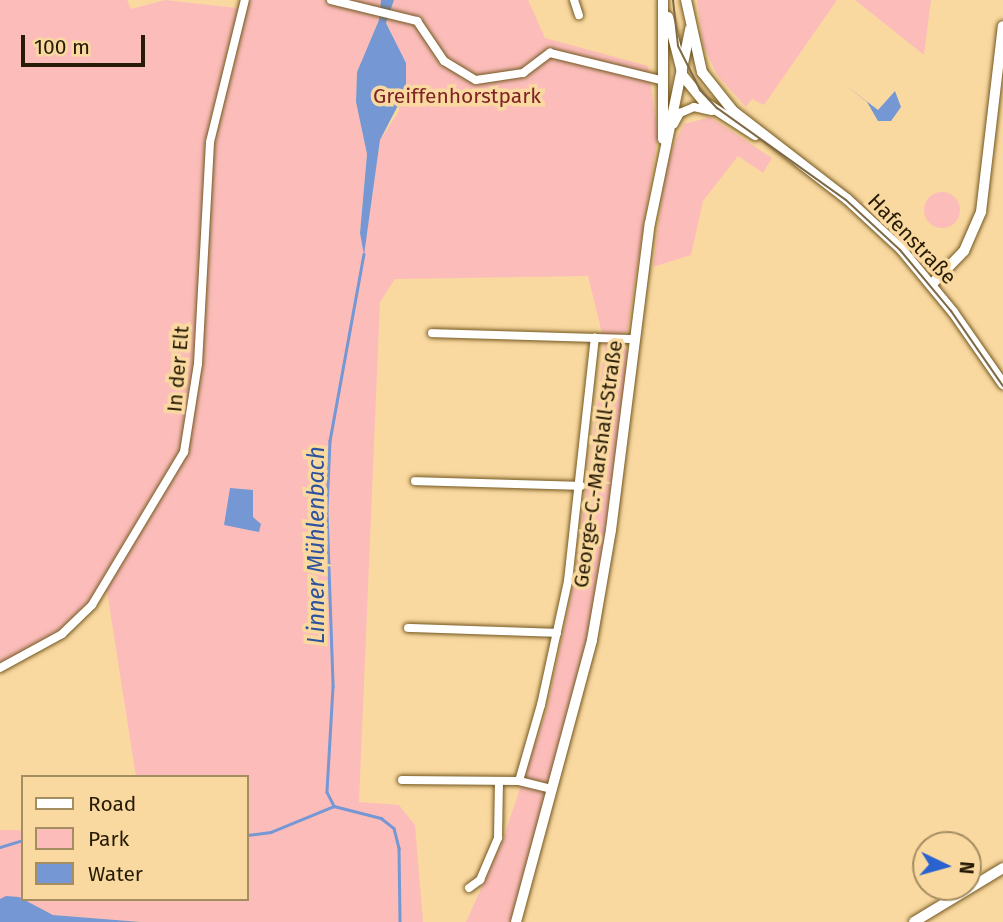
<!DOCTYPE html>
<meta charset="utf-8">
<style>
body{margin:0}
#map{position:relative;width:1003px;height:922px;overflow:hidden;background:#f9d9a0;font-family:"Fira Sans",sans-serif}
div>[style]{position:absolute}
.green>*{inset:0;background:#fcbdba;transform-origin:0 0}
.round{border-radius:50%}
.water>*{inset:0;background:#7597d4}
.stream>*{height:2.5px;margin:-1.25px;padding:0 1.25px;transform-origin:1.25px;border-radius:1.25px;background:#7597d4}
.roads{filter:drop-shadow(0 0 2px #73571f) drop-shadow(0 0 2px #73571f)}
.minor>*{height:8px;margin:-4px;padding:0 4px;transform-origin:4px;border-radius:4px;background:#fff}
.tertiary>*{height:10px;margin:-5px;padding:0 5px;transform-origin:5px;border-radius:5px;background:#fff}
.secondary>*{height:10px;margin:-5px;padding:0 5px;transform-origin:5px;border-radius:5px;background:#fff}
.tram>*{height:2px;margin:-1px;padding:0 1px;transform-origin:1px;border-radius:1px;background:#7f6a46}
span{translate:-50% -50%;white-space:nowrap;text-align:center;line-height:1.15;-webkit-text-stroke:7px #f9d9a0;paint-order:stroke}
.park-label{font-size:21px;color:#802228}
.street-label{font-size:21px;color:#271b05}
.water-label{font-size:23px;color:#2d539e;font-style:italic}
.legend{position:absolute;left:21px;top:775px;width:228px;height:126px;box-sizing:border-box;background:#f9d9a0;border:2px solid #a58d62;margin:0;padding:9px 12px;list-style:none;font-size:21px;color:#271b05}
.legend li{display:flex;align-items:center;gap:14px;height:35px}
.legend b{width:35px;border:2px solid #a58d62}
.north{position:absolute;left:912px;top:831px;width:70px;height:70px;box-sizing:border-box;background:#f9d9a0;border:2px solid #a58d62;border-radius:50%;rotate:95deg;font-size:19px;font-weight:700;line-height:28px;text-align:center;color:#271b05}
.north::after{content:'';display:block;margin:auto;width:24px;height:32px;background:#2a62cf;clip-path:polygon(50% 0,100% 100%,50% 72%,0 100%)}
.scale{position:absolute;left:21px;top:35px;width:124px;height:32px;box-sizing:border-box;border:4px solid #271b05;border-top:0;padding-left:9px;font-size:21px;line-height:24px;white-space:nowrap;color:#271b05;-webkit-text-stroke:5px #f9d9a0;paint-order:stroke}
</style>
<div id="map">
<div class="green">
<div style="clip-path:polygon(0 0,127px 0,131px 9px,165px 0,237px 8px,240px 0,381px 0,379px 20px,357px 72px,356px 102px,367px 154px,360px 233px,364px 252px,380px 140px,399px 111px,396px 43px,386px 23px,394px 0,528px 0,545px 38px,648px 66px,658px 135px,627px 332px,611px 342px,621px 343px,628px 351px,607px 530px,588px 639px,511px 922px,466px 922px,502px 842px,547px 709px,574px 582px,605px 346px,588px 276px,395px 279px,380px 302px,359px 802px,399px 805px,415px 825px,423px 922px,141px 922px,53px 915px,23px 899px,247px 899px,247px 777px,136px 777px,107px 591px,65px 636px,0 671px)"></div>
<div style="clip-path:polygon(697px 0,837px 0,764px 105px,752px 99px,746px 107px,717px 75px,703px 45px)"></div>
<div style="clip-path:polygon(855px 0,931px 0,924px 55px)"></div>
<div style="clip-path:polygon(710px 117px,772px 158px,763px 173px,738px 156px,703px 201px,691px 255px,653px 267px,666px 168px,676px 140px,684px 124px)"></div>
<div class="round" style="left:924px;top:192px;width:36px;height:36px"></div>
<div style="left:23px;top:830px;width:69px;height:23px;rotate:90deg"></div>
</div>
<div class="water">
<div style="clip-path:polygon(381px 0,394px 0,386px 23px,406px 63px,406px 90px,380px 140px,364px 255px,360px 233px,367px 154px,356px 102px,357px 72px,379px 20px)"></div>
<div style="clip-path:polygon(844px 84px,878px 110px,895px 91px,901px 107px,891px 121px,878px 121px,867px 102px)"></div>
<div style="clip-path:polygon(230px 488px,253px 490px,253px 517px,261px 524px,259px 532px,224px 525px)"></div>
<div style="clip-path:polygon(6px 896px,19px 897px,53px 915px,141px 922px,0 922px,0 899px)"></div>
</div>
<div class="stream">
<div style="left:364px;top:254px;width:190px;rotate:100.3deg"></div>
<div style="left:330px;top:441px;width:70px;rotate:92.5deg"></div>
<div style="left:327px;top:511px;width:176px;rotate:88deg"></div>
<div style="left:333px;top:687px;width:105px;rotate:93.3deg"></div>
<div style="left:327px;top:792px;width:16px;rotate:63deg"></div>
<div style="left:334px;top:806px;width:49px;rotate:14.3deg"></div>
<div style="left:381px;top:818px;width:16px;rotate:38deg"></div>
<div style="left:394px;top:828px;width:21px;rotate:76deg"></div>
<div style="left:399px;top:848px;width:74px;rotate:89.2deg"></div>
<div style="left:247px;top:835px;width:24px;rotate:-7deg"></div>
<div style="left:271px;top:832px;width:68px;rotate:-22.4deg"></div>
<div style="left:0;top:847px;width:24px;rotate:-17deg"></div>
</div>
<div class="roads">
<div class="minor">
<div style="left:331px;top:0;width:89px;rotate:13.7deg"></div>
<div style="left:417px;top:21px;width:48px;rotate:56deg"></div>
<div style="left:444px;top:61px;width:37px;rotate:31deg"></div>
<div style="left:476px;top:80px;width:48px;rotate:-8.5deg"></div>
<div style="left:523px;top:73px;width:34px;rotate:-37deg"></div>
<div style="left:550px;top:53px;width:113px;rotate:13.8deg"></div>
<div style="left:574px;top:0;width:16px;rotate:72deg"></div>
<div style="left:674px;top:124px;width:13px;rotate:-61deg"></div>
<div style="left:680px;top:113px;width:15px;rotate:-23deg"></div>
<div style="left:694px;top:107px;width:18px;rotate:13deg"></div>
<div style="left:432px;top:333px;width:203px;rotate:1.7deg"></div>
<div style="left:415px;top:481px;width:166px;rotate:1.7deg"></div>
<div style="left:408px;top:628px;width:149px;rotate:1.9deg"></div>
<div style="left:0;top:668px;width:71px;rotate:-28.7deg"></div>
<div style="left:62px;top:634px;width:42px;rotate:-44deg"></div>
<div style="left:92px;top:605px;width:179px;rotate:-59deg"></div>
<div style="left:184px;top:452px;width:89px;rotate:-81deg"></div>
<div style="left:198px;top:364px;width:222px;rotate:-86.9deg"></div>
<div style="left:210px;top:142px;width:146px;rotate:-76.2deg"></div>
<div style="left:402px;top:780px;width:117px;rotate:0.5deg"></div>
<div style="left:519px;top:781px;width:34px;rotate:14deg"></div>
<div style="left:519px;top:781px;width:79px;rotate:-73.9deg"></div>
<div style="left:541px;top:705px;width:127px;rotate:-77.7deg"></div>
<div style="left:568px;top:581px;width:245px;rotate:-83.7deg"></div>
<div style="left:469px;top:888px;width:14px;rotate:-36deg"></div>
<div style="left:480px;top:880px;width:46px;rotate:-66.8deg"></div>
<div style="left:498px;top:838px;width:57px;rotate:-89deg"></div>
</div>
<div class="tertiary">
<div style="left:702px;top:72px;width:50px;rotate:51.5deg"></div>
<div style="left:733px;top:111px;width:144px;rotate:37.7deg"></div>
<div style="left:847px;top:199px;width:74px;rotate:42.8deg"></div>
<div style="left:901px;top:249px;width:82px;rotate:50.5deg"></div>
<div style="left:953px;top:312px;width:88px;rotate:55.2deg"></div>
<div style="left:683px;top:76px;width:33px;rotate:51deg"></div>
<div style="left:704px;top:102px;width:61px;rotate:32.9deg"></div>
<div style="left:932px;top:284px;width:46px;rotate:-45.9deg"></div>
<div style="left:964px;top:251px;width:43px;rotate:-66.4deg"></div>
<div style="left:981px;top:212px;width:187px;rotate:-83.3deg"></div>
</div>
<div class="secondary">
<div style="left:686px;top:0;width:74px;rotate:77.5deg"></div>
<div style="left:668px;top:17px;width:57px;rotate:75.7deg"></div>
<div style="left:663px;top:139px;width:139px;rotate:-90deg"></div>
<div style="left:516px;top:922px;width:292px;rotate:-74.9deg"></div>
<div style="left:592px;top:640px;width:112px;rotate:-80.2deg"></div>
<div style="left:611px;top:530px;width:309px;rotate:-82.8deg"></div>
<div style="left:650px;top:223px;width:198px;rotate:-78.3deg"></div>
<div style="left:914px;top:922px;width:104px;rotate:-31.2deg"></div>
</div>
</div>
<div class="tram">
<div style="left:673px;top:0;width:46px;rotate:83.8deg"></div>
<div style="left:678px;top:46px;width:49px;rotate:63.4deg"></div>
<div style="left:700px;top:90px;width:25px;rotate:47deg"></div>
<div style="left:717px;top:108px;width:158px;rotate:35.5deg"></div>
<div style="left:846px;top:200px;width:74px;rotate:42.8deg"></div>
<div style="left:900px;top:250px;width:80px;rotate:50.1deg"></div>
<div style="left:951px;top:311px;width:91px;rotate:55.3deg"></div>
</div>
<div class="park-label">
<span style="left:457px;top:96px">Greiffenhorstpark</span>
</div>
<div class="street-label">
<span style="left:912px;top:239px;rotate:46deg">Hafenstraße</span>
<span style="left:178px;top:369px;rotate:-85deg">In der Elt</span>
<span style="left:598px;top:464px;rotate:-82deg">George-C.-Marshall-Straße</span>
</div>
<div class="water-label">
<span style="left:316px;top:545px;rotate:-90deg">Linner Mühlenbach</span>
</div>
<ul class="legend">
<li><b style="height:9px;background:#fff"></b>Road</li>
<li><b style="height:19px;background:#fcbdba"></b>Park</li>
<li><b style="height:19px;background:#7597d4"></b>Water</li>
</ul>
<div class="north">N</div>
<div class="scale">100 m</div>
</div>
